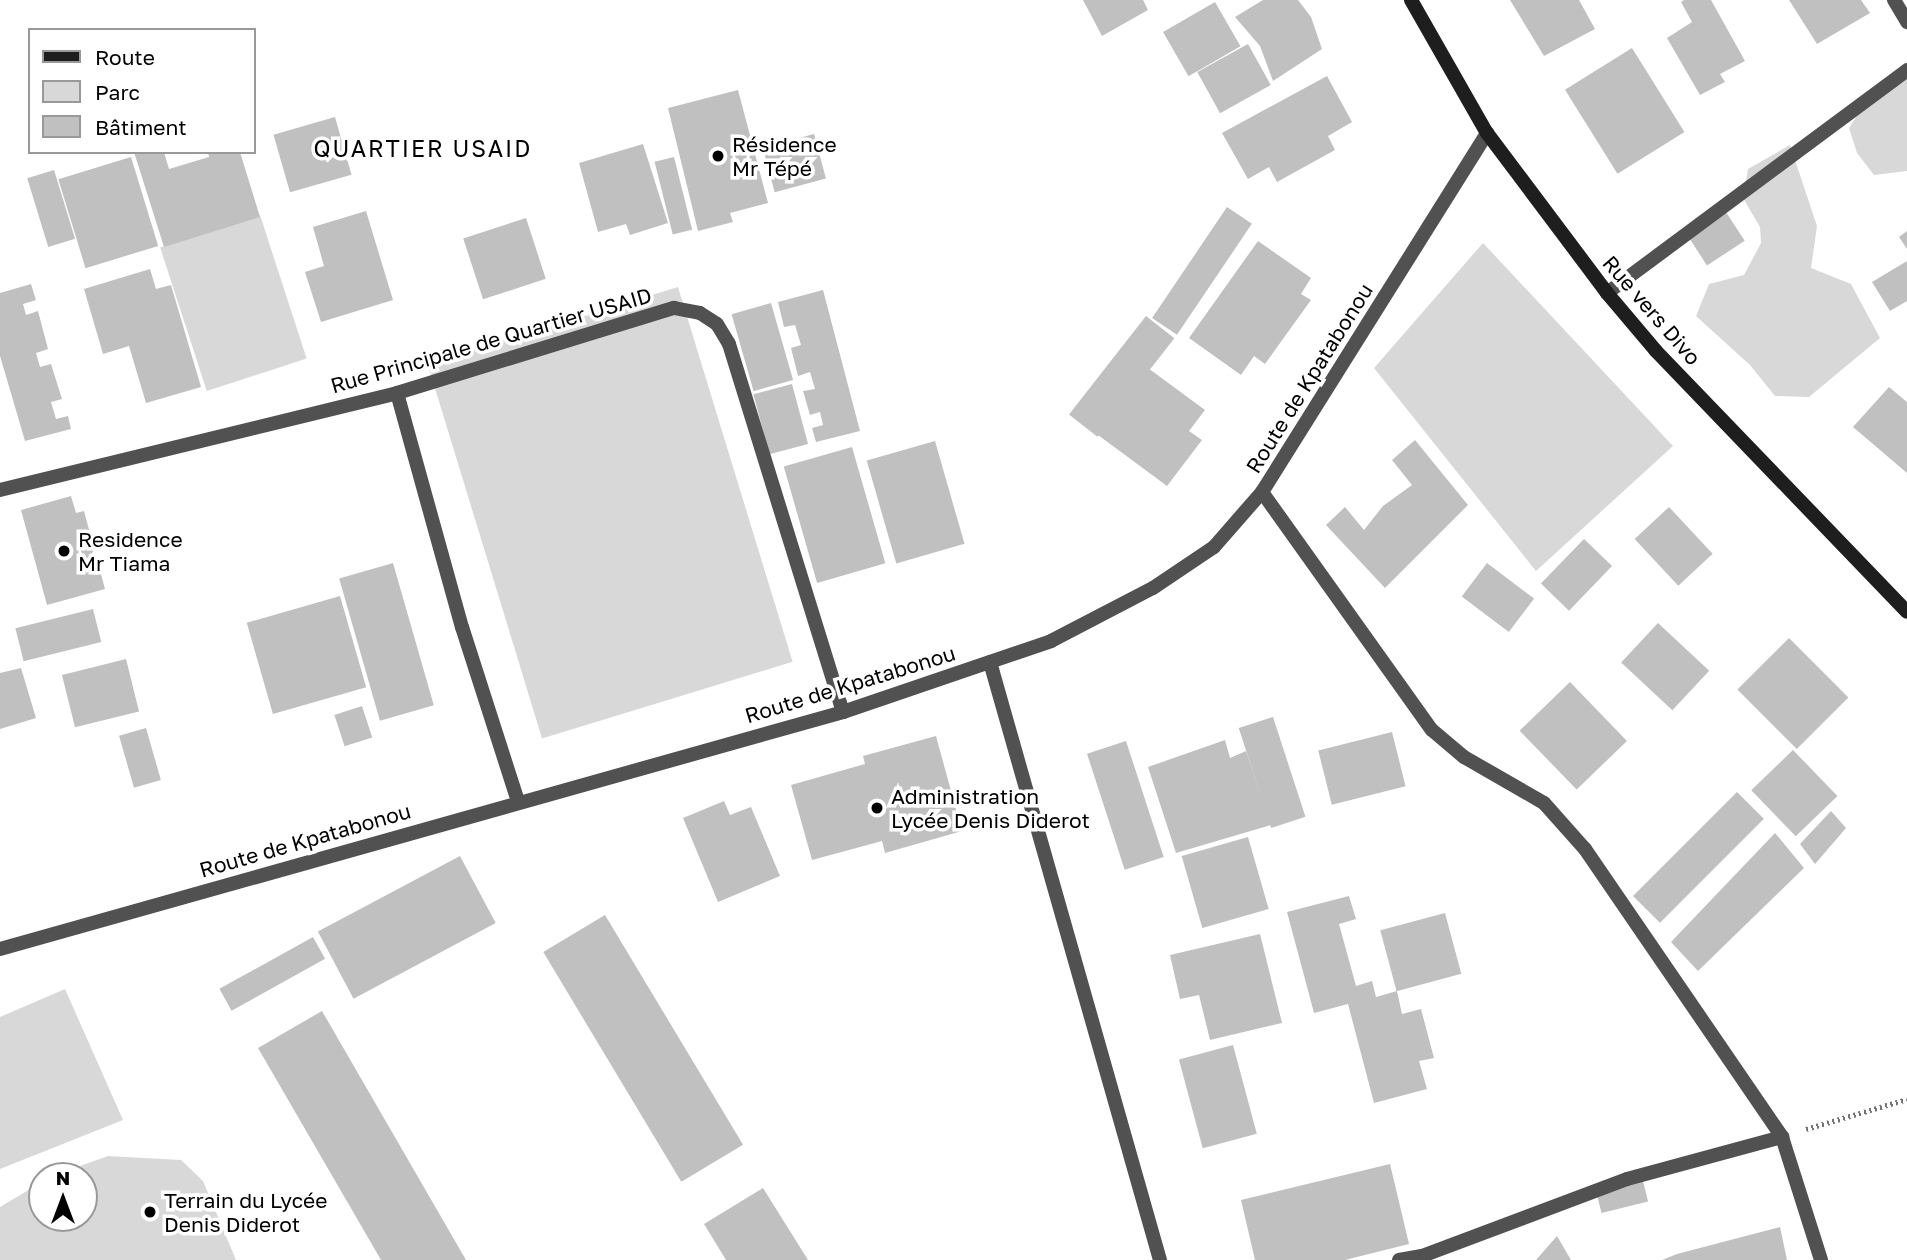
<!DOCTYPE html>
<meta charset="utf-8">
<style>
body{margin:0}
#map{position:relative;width:1907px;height:1260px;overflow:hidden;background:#fff;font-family:"Golos Text",sans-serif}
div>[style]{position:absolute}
.green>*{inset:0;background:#d8d8d8;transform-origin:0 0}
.building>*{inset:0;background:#c0c0c0;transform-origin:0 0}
.path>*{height:4.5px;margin-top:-2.25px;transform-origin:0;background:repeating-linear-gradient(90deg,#737373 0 2px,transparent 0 5.5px)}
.street>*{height:14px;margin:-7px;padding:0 7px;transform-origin:7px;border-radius:7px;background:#515151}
.secondary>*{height:14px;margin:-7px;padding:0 7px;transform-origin:7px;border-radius:7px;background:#1e1e1e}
.dots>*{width:19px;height:19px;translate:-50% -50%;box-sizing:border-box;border:4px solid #fff;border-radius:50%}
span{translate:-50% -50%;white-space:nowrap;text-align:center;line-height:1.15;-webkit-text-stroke:7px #fff;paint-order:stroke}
.poi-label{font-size:21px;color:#000}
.left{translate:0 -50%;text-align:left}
.street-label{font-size:21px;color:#000}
.neighbourhood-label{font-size:23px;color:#000;letter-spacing:2px}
.legend{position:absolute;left:28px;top:28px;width:228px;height:126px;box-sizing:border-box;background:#fff;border:2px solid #999;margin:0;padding:9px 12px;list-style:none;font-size:21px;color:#000}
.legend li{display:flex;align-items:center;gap:14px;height:35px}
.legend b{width:35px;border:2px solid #999}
.north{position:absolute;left:28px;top:1162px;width:70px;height:70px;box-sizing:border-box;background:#fff;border:2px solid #999;border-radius:50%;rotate:0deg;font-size:19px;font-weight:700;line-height:28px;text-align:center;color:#000}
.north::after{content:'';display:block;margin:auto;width:24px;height:32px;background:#000;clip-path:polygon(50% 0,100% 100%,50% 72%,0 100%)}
</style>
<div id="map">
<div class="green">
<div style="clip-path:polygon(1907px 78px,1907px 171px,1874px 175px,1857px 153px,1849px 128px,1868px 99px)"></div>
<div style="clip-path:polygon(1790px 145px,1817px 226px,1811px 268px,1851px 284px,1880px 338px,1809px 397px,1775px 396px,1750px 365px,1696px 316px,1709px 284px,1744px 275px,1761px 243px,1760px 227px,1743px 198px,1748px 169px)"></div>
<div style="left:260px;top:215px;width:151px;height:105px;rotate:72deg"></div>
<div style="clip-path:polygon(1483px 243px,1673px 446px,1536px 571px,1374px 368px)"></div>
<div style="left:678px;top:287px;width:392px;height:262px;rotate:73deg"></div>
<div style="clip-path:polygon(65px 989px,123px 1120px,0 1169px,0 1017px)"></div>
<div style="clip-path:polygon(108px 1156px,181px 1160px,203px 1181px,236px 1260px,0 1260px,0 1207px,42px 1182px,42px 1218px,84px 1218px,84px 1176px,52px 1176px)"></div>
</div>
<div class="building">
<div style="clip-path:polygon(1083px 0,1143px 0,1148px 10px,1102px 36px)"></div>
<div style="clip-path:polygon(1263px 0,1298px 0,1311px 17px,1322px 49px,1273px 81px,1260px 46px,1235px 17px)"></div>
<div style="clip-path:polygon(1510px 0,1579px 0,1595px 29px,1544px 56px)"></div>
<div style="clip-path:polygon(1684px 0,1711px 0,1745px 61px,1720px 74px,1725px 82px,1700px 95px,1667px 38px,1692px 22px,1681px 2px)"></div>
<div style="clip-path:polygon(1789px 0,1861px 0,1870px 13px,1817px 44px)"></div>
<div style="left:1215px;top:2px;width:51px;height:60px;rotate:60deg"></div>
<div style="left:1248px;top:44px;width:47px;height:58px;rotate:61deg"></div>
<div style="left:1632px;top:48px;width:99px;height:79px;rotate:58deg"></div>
<div style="clip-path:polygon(1327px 76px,1352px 122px,1328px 136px,1335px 150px,1277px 182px,1269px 167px,1248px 179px,1222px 133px)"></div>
<div style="clip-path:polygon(738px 90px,768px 203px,730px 213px,733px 222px,698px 231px,668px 108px)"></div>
<div style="left:335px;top:117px;width:60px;height:64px;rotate:74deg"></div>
<div style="left:814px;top:134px;width:46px;height:53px;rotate:75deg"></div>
<div style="clip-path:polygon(643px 144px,668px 223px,630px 235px,626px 224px,598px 232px,579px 163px)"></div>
<div style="clip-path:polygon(134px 152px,164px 152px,169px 169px,209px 157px,208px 152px,240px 152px,260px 217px,164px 247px)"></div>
<div style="left:131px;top:157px;width:93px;height:76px;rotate:73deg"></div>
<div style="left:674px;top:157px;width:75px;height:20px;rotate:76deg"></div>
<div style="left:54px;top:170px;width:72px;height:28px;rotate:73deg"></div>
<div style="left:1227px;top:207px;width:30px;height:134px;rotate:34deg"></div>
<div style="left:1724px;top:209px;width:38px;height:45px;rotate:57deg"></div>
<div style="clip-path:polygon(366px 211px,393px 300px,321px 322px,305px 272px,324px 266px,313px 227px)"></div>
<div style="left:526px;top:218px;width:64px;height:66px;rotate:72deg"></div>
<div style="clip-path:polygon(1907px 231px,1907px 249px,1899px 237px)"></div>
<div style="clip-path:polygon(1258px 241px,1311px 278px,1301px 294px,1311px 300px,1265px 364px,1254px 356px,1241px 375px,1189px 338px)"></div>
<div style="clip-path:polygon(1907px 261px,1907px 301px,1890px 311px,1872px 282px)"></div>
<div style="clip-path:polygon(150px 269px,156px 289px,171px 285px,201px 387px,146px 403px,129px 346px,103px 354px,84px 289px)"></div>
<div style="clip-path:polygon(31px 284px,36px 300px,23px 304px,26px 315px,38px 311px,48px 349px,36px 353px,40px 367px,51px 364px,62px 399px,51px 402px,56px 419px,68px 416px,71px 429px,25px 441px,0 356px,0 293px)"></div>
<div style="clip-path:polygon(823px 290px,860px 431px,816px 442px,812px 428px,823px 425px,820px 412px,810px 415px,803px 391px,815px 389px,810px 372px,798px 376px,791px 348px,801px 345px,795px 325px,784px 327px,778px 302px)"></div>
<div style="left:771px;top:303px;width:80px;height:41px;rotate:74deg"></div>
<div style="left:1146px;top:316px;width:36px;height:125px;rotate:38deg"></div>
<div style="clip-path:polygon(1148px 368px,1205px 410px,1189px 431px,1202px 440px,1167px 486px,1098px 435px)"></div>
<div style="left:792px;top:384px;width:62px;height:40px;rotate:75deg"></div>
<div style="clip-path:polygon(1889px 387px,1907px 402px,1907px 473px,1853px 427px)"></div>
<div style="clip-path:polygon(1415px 440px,1468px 505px,1385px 588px,1326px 525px,1345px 507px,1364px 530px,1383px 506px,1412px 485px,1392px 460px)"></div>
<div style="left:935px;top:441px;width:107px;height:71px;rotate:74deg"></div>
<div style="left:852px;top:447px;width:121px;height:71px;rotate:74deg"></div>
<div style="clip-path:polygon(71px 496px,76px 513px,84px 511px,105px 589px,47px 605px,21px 510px)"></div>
<div style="left:1669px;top:507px;width:64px;height:47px;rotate:47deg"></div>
<div style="left:1584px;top:539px;width:39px;height:62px;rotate:44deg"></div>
<div style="left:393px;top:563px;width:148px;height:56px;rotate:74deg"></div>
<div style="left:1487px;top:563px;width:59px;height:42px;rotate:37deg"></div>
<div style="left:340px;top:596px;width:95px;height:97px;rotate:74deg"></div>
<div style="left:93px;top:609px;width:34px;height:80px;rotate:76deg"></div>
<div style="left:1658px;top:623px;width:70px;height:54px;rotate:43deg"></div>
<div style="left:1789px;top:638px;width:84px;height:73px;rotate:45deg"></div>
<div style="left:126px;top:659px;width:54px;height:66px;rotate:76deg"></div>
<div style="clip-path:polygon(21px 668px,36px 718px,0 729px,0 673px)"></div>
<div style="left:1570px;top:682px;width:82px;height:70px;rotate:46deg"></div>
<div style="left:362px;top:706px;width:33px;height:29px;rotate:72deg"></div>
<div style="left:1273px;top:717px;width:105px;height:36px;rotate:72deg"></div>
<div style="left:146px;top:728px;width:54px;height:28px;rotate:74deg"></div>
<div style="left:1392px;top:732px;width:56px;height:76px;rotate:76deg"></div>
<div style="clip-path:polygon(936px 736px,962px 831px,885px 853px,882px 841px,812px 860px,791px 785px,865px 764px,863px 756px)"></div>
<div style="clip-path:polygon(1225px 740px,1230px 758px,1246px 751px,1271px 825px,1176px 853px,1148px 767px)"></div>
<div style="left:1126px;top:741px;width:122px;height:41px;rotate:72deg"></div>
<div style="left:1793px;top:750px;width:64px;height:58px;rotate:46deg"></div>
<div style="left:1737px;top:792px;width:38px;height:147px;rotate:45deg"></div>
<div style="clip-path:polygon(724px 801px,730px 815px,751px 807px,780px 876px,718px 902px,683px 818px)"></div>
<div style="clip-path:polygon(1831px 811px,1846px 828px,1815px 864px,1800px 844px)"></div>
<div style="clip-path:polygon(1775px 833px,1804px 868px,1698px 971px,1671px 942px)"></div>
<div style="left:1248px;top:837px;width:75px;height:69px;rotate:74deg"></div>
<div style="left:460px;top:856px;width:76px;height:161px;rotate:62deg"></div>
<div style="clip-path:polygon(1349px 896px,1356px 919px,1339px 924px,1356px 986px,1372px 981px,1376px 997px,1397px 991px,1402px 1014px,1421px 1009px,1434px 1058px,1419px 1061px,1427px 1089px,1374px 1103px,1348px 1004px,1314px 1013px,1287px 912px)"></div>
<div style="left:1445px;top:913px;width:63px;height:67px;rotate:75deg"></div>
<div style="left:605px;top:915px;width:268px;height:72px;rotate:59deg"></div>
<div style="clip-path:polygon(1260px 934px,1282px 1023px,1210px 1040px,1199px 995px,1180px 999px,1170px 955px)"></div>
<div style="left:313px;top:937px;width:25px;height:107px;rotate:61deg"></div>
<div style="clip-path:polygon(322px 1011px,466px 1260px,381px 1260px,258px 1048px)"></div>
<div style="left:1233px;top:1045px;width:92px;height:56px;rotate:75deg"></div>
<div style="clip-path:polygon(1390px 1164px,1409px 1244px,1345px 1260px,1255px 1260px,1241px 1200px)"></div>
<div style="left:1643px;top:1181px;width:21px;height:48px;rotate:76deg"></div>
<div style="clip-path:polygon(763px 1188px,808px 1260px,726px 1260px,704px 1224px)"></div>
<div style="clip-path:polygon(1780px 1227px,1787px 1260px,1662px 1260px,1677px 1254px)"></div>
<div style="clip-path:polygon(1557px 1236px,1571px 1260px,1536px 1260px)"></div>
</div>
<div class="path">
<div style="left:1806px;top:1129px;width:105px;rotate:-16.5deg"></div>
</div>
<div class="street">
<div style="left:1894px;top:0;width:26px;rotate:59deg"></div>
<div style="left:1607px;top:293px;width:374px;rotate:-36.6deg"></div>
<div style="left:397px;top:393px;width:243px;rotate:74.5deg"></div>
<div style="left:462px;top:627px;width:183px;rotate:72.2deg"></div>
<div style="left:0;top:490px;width:409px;rotate:-13.7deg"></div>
<div style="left:397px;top:393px;width:290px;rotate:-17.1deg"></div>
<div style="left:674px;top:308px;width:26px;rotate:11deg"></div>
<div style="left:700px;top:313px;width:20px;rotate:33deg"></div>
<div style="left:717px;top:324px;width:23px;rotate:59deg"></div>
<div style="left:729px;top:344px;width:385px;rotate:72.8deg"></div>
<div style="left:1262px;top:492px;width:292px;rotate:54.5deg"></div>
<div style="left:1432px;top:730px;width:42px;rotate:40.2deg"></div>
<div style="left:1464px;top:757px;width:92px;rotate:29.9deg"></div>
<div style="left:1544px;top:803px;width:62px;rotate:48.3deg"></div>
<div style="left:1585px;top:849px;width:349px;rotate:55.6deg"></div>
<div style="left:1782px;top:1137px;width:129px;rotate:72.4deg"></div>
<div style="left:990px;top:662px;width:622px;rotate:74.13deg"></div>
<div style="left:0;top:949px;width:876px;rotate:-15.7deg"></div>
<div style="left:843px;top:712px;width:220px;rotate:-18.8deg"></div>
<div style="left:1051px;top:641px;width:115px;rotate:-27.5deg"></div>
<div style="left:1153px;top:588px;width:73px;rotate:-33.9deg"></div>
<div style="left:1214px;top:547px;width:73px;rotate:-48.9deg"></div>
<div style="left:1262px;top:492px;width:424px;rotate:-57.9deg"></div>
<div style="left:1399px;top:1260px;width:23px;rotate:-10deg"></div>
<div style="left:1422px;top:1256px;width:219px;rotate:-20.6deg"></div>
<div style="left:1627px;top:1179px;width:161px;rotate:-15.2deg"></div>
</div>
<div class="secondary">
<div style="left:1411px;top:0;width:153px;rotate:60.3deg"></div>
<div style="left:1487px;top:133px;width:200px;rotate:53.1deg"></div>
<div style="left:1607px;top:293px;width:76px;rotate:49.8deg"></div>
<div style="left:1656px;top:351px;width:362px;rotate:46.1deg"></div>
</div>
<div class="dots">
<div style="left:718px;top:156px;background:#000"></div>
<div style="left:64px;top:551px;background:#000"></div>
<div style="left:877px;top:808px;background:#000"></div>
<div style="left:150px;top:1212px;background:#000"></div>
</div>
<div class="poi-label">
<span class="left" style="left:732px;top:156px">Résidence<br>Mr Tépé</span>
<span class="left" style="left:78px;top:551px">Residence<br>Mr Tiama</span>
<span class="left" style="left:891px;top:808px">Administration<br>Lycée Denis Diderot</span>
<span class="left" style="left:164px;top:1212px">Terrain du Lycée<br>Denis Diderot</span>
</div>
<div class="street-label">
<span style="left:1652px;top:310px;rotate:49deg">Rue vers Divo</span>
<span style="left:491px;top:340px;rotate:-16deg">Rue Principale de Quartier USAID</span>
<span style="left:1309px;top:378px;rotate:-58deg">Route de Kpatabonou</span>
<span style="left:850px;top:684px;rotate:-17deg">Route de Kpatabonou</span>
<span style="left:305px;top:840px;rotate:-16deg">Route de Kpatabonou</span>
</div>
<div class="neighbourhood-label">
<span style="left:423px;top:148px">QUARTIER USAID</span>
</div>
<ul class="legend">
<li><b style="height:9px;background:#1e1e1e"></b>Route</li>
<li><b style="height:19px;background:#d8d8d8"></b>Parc</li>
<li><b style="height:19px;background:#c0c0c0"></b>Bâtiment</li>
</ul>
<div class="north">N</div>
</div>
